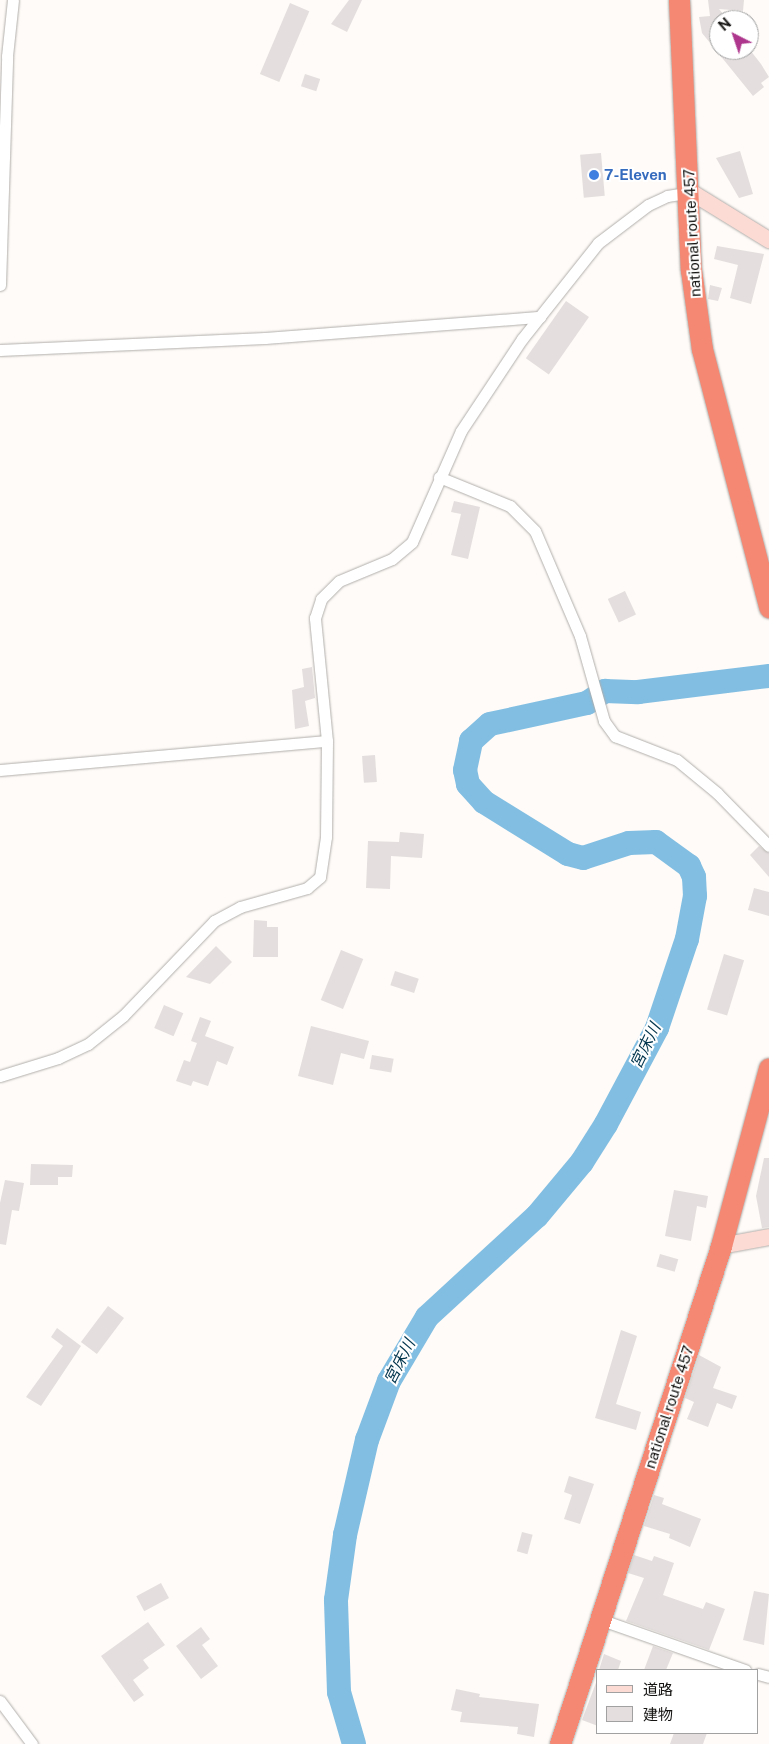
<!DOCTYPE html>
<meta charset="utf-8">
<style>
body{margin:0}
#map{position:relative;width:769px;height:1744px;overflow:hidden;background:#fefbf8;font-family:"Public Sans","Noto Sans JP",sans-serif}
div>[style]{position:absolute}
.river>*{height:24px;margin:-12px;padding:0 12px;transform-origin:12px;border-radius:12px;background:#82bee2}
.building>*{inset:0;background:#e4dfde;transform-origin:0 0}
.roads{filter:drop-shadow(0 0 1px #b1aeab) drop-shadow(0 0 1px #b1aeab)}
.street>*{height:11px;margin:-5.5px;padding:0 5.5px;transform-origin:5.5px;border-radius:5.5px;background:#fff}
.secondary>*{height:16px;margin:-8px;padding:0 8px;transform-origin:8px;border-radius:8px;background:#fcdbd5}
.highway>*{height:21px;margin:-10.5px;padding:0 10.5px;transform-origin:10.5px;border-radius:10.5px;background:#f48873}
.dots>*{width:14px;height:14px;translate:-50% -50%;box-sizing:border-box;border:2px solid #fff;border-radius:50%}
span{translate:-50% -50%;white-space:nowrap;text-align:center;line-height:1.15;-webkit-text-stroke:4px #fff;paint-order:stroke}
.shop-label{font-size:15px;color:#366cbe;font-weight:700}
.left{translate:0 -50%;text-align:left}
.street-label{font-size:15px;color:#151413}
.water-label{font-size:16px;color:#00344c;font-style:italic}
.legend{position:absolute;left:596px;top:1669px;width:162px;height:65px;box-sizing:border-box;background:#fff;border:1px solid #a1a1a1;margin:0;padding:6px 9px;list-style:none;font-size:15px;color:#151413}
.legend li{display:flex;align-items:center;gap:10px;height:25px}
.legend b{width:25px;border:1px solid #a1a1a1}
.north{position:absolute;left:709px;top:10px;width:50px;height:50px;box-sizing:border-box;background:#fff;border:1px solid #a1a1a1;border-radius:50%;rotate:319deg;font-size:14px;font-weight:700;line-height:20px;text-align:center;color:#151413}
.north::after{content:'';display:block;margin:auto;width:18px;height:22px;background:#ae378d;clip-path:polygon(50% 0,100% 100%,50% 72%,0 100%)}
</style>
<div id="map">
<div class="river">
<div style="left:354px;top:1744px;width:54px;rotate:-106.1deg"></div>
<div style="left:339px;top:1692px;width:92px;rotate:-91.9deg"></div>
<div style="left:336px;top:1600px;width:66px;rotate:-82.1deg"></div>
<div style="left:345px;top:1535px;width:98px;rotate:-77deg"></div>
<div style="left:367px;top:1440px;width:63px;rotate:-69.6deg"></div>
<div style="left:389px;top:1381px;width:74px;rotate:-59.3deg"></div>
<div style="left:427px;top:1317px;width:149px;rotate:-42.6deg"></div>
<div style="left:537px;top:1216px;width:70px;rotate:-50.2deg"></div>
<div style="left:582px;top:1162px;width:45px;rotate:-57.7deg"></div>
<div style="left:606px;top:1124px;width:109px;rotate:-62deg"></div>
<div style="left:657px;top:1028px;width:94px;rotate:-71.4deg"></div>
<div style="left:687px;top:939px;width:44px;rotate:-79.5deg"></div>
<div style="left:695px;top:896px;width:19px;rotate:-93deg"></div>
<div style="left:694px;top:877px;width:12px;rotate:-114deg"></div>
<div style="left:689px;top:866px;width:41px;rotate:-144deg"></div>
<div style="left:656px;top:842px;width:27px;rotate:178deg"></div>
<div style="left:629px;top:843px;width:48px;rotate:161.9deg"></div>
<div style="left:583px;top:858px;width:16px;rotate:-165deg"></div>
<div style="left:568px;top:854px;width:99px;rotate:-148.2deg"></div>
<div style="left:484px;top:802px;width:24px;rotate:-132deg"></div>
<div style="left:468px;top:784px;width:14px;rotate:-102deg"></div>
<div style="left:465px;top:770px;width:30px;rotate:-78deg"></div>
<div style="left:471px;top:741px;width:25px;rotate:-42deg"></div>
<div style="left:490px;top:724px;width:99px;rotate:-12.2deg"></div>
<div style="left:587px;top:703px;width:22px;rotate:-34deg"></div>
<div style="left:605px;top:691px;width:33px;rotate:2deg"></div>
<div style="left:638px;top:692px;width:132px;rotate:-7deg"></div>
</div>
<div class="building">
<div style="clip-path:polygon(349px 0,362px 0,347px 32px,331px 24px)"></div>
<div style="clip-path:polygon(708px 0,744px 0,743px 11px,719px 9px,728px 20px,719px 20px,719px 50px,750px 50px,761px 64px,769px 77px,761px 83px,764px 87px,753px 96px,702px 33px,699px 17px,710px 16px)"></div>
<div style="left:290px;top:3px;width:21px;height:77px;rotate:23deg"></div>
<div style="left:305px;top:74px;width:16px;height:13px;rotate:18deg"></div>
<div style="clip-path:polygon(740px 151px,753px 194px,739px 198px,716px 158px)"></div>
<div style="left:601px;top:153px;width:43px;height:21px;rotate:85deg"></div>
<div style="clip-path:polygon(717px 246px,764px 254px,751px 304px,730px 298px,738px 265px,714px 259px)"></div>
<div style="clip-path:polygon(710px 285px,722px 288px,718px 301px,708px 299px)"></div>
<div style="left:566px;top:301px;width:28px;height:70px;rotate:35deg"></div>
<div style="clip-path:polygon(454px 501px,480px 507px,468px 559px,451px 555px,461px 514px,451px 512px)"></div>
<div style="left:625px;top:591px;width:26px;height:19px;rotate:65deg"></div>
<div style="clip-path:polygon(312px 667px,315px 698px,305px 701px,309px 726px,295px 729px,292px 690px,304px 687px,302px 669px)"></div>
<div style="left:375px;top:755px;width:27px;height:13px;rotate:86deg"></div>
<div style="clip-path:polygon(400px 832px,424px 834px,422px 858px,391px 856px,390px 889px,366px 888px,368px 841px,399px 842px)"></div>
<div style="clip-path:polygon(759px 846px,769px 853px,769px 877px,750px 855px)"></div>
<div style="clip-path:polygon(754px 888px,769px 892px,769px 916px,748px 910px)"></div>
<div style="clip-path:polygon(254px 920px,267px 921px,267px 927px,278px 927px,278px 957px,253px 957px)"></div>
<div style="clip-path:polygon(216px 946px,232px 962px,210px 984px,186px 977px)"></div>
<div style="left:341px;top:950px;width:24px;height:54px;rotate:22deg"></div>
<div style="left:724px;top:954px;width:21px;height:58px;rotate:17deg"></div>
<div style="left:395px;top:971px;width:25px;height:15px;rotate:18deg"></div>
<div style="left:164px;top:1005px;width:21px;height:25px;rotate:23deg"></div>
<div style="clip-path:polygon(200px 1017px,211px 1021px,205px 1036px,234px 1047px,227px 1065px,217px 1061px,208px 1086px,193px 1081px,191px 1086px,176px 1081px,184px 1060px,190px 1062px,197px 1043px,191px 1041px)"></div>
<div style="clip-path:polygon(311px 1026px,369px 1041px,364px 1059px,341px 1053px,333px 1085px,298px 1076px)"></div>
<div style="left:372px;top:1055px;width:22px;height:14px;rotate:10deg"></div>
<div style="clip-path:polygon(764px 1158px,769px 1158px,769px 1227px,762px 1228px,756px 1196px)"></div>
<div style="clip-path:polygon(31px 1164px,73px 1165px,72px 1177px,58px 1177px,58px 1185px,30px 1185px)"></div>
<div style="clip-path:polygon(5px 1180px,24px 1183px,19px 1211px,12px 1210px,6px 1245px,0 1244px,0 1203px)"></div>
<div style="clip-path:polygon(674px 1190px,708px 1196px,706px 1208px,697px 1206px,691px 1241px,665px 1236px)"></div>
<div style="left:660px;top:1254px;width:19px;height:13px;rotate:16deg"></div>
<div style="left:108px;top:1306px;width:20px;height:45px;rotate:37deg"></div>
<div style="clip-path:polygon(57px 1328px,81px 1346px,41px 1406px,26px 1397px,63px 1346px,51px 1337px)"></div>
<div style="clip-path:polygon(621px 1330px,637px 1336px,616px 1404px,641px 1412px,636px 1430px,595px 1418px)"></div>
<div style="clip-path:polygon(699px 1355px,721px 1367px,713px 1388px,737px 1396px,732px 1409px,717px 1403px,708px 1427px,687px 1419px,694px 1402px,685px 1398px)"></div>
<div style="clip-path:polygon(569px 1476px,594px 1484px,580px 1524px,564px 1519px,572px 1495px,564px 1492px)"></div>
<div style="clip-path:polygon(654px 1495px,664px 1498px,662px 1504px,701px 1519px,690px 1547px,669px 1538px,670px 1534px,644px 1526px)"></div>
<div style="left:522px;top:1532px;width:11px;height:20px;rotate:15deg"></div>
<div style="clip-path:polygon(634px 1555px,652px 1561px,654px 1556px,674px 1563px,663px 1595px,703px 1609px,706px 1602px,725px 1609px,709px 1650px,626px 1621px,644px 1578px,628px 1573px)"></div>
<div style="left:161px;top:1583px;width:17px;height:28px;rotate:62deg"></div>
<div style="clip-path:polygon(754px 1591px,769px 1594px,764px 1645px,743px 1640px)"></div>
<div style="clip-path:polygon(148px 1622px,165px 1645px,143px 1660px,149px 1668px,133px 1680px,144px 1695px,134px 1702px,101px 1656px)"></div>
<div style="clip-path:polygon(201px 1627px,210px 1639px,202px 1645px,218px 1666px,201px 1679px,176px 1646px)"></div>
<div style="clip-path:polygon(653px 1646px,673px 1653px,666px 1670px,644px 1670px)"></div>
<div style="clip-path:polygon(604px 1654px,621px 1661px,618px 1670px,599px 1670px)"></div>
<div style="clip-path:polygon(597px 1680px,598px 1680px,598px 1726px,582px 1720px)"></div>
<div style="clip-path:polygon(456px 1689px,480px 1694px,479px 1697px,539px 1704px,534px 1737px,517px 1734px,518px 1727px,460px 1722px,462px 1712px,451px 1710px)"></div>
<div style="clip-path:polygon(674px 1733px,707px 1733px,703px 1744px,670px 1744px)"></div>
</div>
<div class="roads">
<div class="street">
<div style="left:0;top:285px;width:229px;rotate:-88.2deg"></div>
<div style="left:7px;top:56px;width:56px;rotate:-83.9deg"></div>
<div style="left:0;top:350px;width:265px;rotate:-2.6deg"></div>
<div style="left:265px;top:338px;width:276px;rotate:-4.4deg"></div>
<div style="left:439px;top:477px;width:77px;rotate:22.2deg"></div>
<div style="left:510px;top:506px;width:35px;rotate:45deg"></div>
<div style="left:535px;top:531px;width:114px;rotate:66.8deg"></div>
<div style="left:580px;top:636px;width:88px;rotate:74.2deg"></div>
<div style="left:604px;top:721px;width:19px;rotate:54deg"></div>
<div style="left:615px;top:736px;width:66px;rotate:21.2deg"></div>
<div style="left:677px;top:760px;width:52px;rotate:39.5deg"></div>
<div style="left:717px;top:793px;width:74px;rotate:45.5deg"></div>
<div style="left:0;top:770px;width:328px;rotate:-5.1deg"></div>
<div style="left:0;top:1076px;width:61px;rotate:-17.2deg"></div>
<div style="left:58px;top:1058px;width:33px;rotate:-25deg"></div>
<div style="left:88px;top:1044px;width:45px;rotate:-38.7deg"></div>
<div style="left:123px;top:1016px;width:132px;rotate:-46.2deg"></div>
<div style="left:214px;top:921px;width:30px;rotate:-28deg"></div>
<div style="left:240px;top:907px;width:70px;rotate:-15.8deg"></div>
<div style="left:307px;top:888px;width:17px;rotate:-40deg"></div>
<div style="left:320px;top:877px;width:40px;rotate:-81.5deg"></div>
<div style="left:326px;top:837px;width:96px;rotate:-89.4deg"></div>
<div style="left:327px;top:741px;width:124px;rotate:-95.6deg"></div>
<div style="left:315px;top:618px;width:20px;rotate:-72deg"></div>
<div style="left:321px;top:599px;width:25px;rotate:-45deg"></div>
<div style="left:339px;top:581px;width:57px;rotate:-22.5deg"></div>
<div style="left:392px;top:559px;width:26px;rotate:-40deg"></div>
<div style="left:412px;top:542px;width:121px;rotate:-66.2deg"></div>
<div style="left:461px;top:431px;width:110px;rotate:-56.5deg"></div>
<div style="left:522px;top:339px;width:122px;rotate:-51.6deg"></div>
<div style="left:598px;top:243px;width:63px;rotate:-37.2deg"></div>
<div style="left:648px;top:205px;width:21px;rotate:-25deg"></div>
<div style="left:667px;top:196px;width:24px;rotate:-9deg"></div>
<div style="left:599px;top:1619px;width:155px;rotate:19.3deg"></div>
<div style="left:758px;top:1674px;width:11px;rotate:15deg"></div>
<div style="left:0;top:1701px;width:54px;rotate:53.3deg"></div>
</div>
<div class="secondary">
<div style="left:691px;top:192px;width:92px;rotate:31.6deg"></div>
<div style="left:721px;top:1246px;width:49px;rotate:-10.6deg"></div>
</div>
<div class="highway">
<div style="left:679px;top:0;width:270px;rotate:87.5deg"></div>
<div style="left:691px;top:270px;width:80px;rotate:82.1deg"></div>
<div style="left:702px;top:349px;width:267px;rotate:75.4deg"></div>
<div style="left:560px;top:1744px;width:523px;rotate:-72.08deg"></div>
<div style="left:721px;top:1246px;width:184px;rotate:-74.9deg"></div>
</div>
</div>
<div class="dots">
<div style="left:594px;top:175px;background:#3f7fe0"></div>
</div>
<div class="shop-label">
<span class="left" style="left:604px;top:175px">7-Eleven</span>
</div>
<div class="street-label">
<span style="left:692px;top:233px;rotate:-93deg">national route 457</span>
<span style="left:669px;top:1407px;rotate:-72deg">national route 457</span>
</div>
<div class="water-label">
<span style="left:646px;top:1046px;rotate:-64deg">宮床川</span>
<span style="left:400px;top:1362px;rotate:-63deg">宮床川</span>
</div>
<ul class="legend">
<li><b style="height:6px;background:#fcdbd5"></b>道路</li>
<li><b style="height:14px;background:#e4dfde"></b>建物</li>
</ul>
<div class="north">N</div>
</div>
